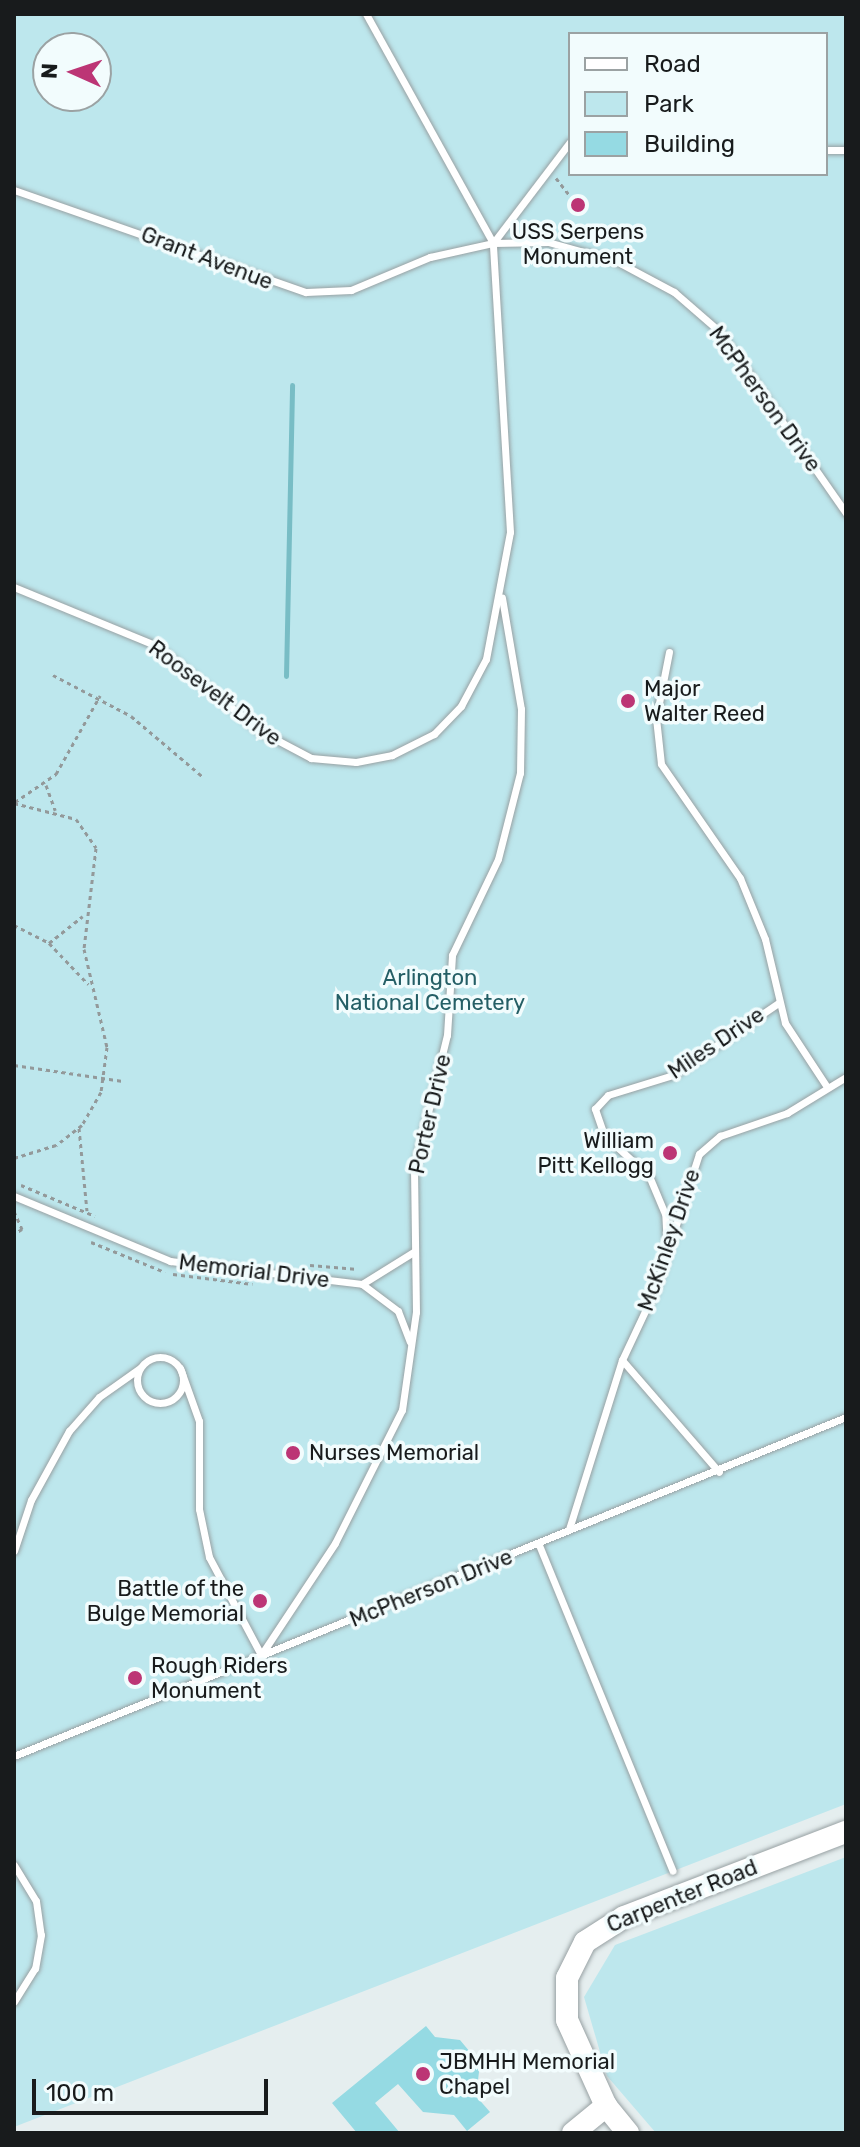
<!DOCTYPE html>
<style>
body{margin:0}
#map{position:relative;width:860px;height:2147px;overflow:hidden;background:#e5eeef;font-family:Rubik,sans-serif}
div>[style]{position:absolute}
.green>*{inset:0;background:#bde7ed}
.stream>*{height:5px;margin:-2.5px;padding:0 2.5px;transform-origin:2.5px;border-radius:2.5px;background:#78bdc5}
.building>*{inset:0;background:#95dae3}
.path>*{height:3px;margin-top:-1.5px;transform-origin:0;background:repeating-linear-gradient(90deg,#93999a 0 4px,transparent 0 8px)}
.roads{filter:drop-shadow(0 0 2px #98a1a3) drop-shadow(0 0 2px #98a1a3)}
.lane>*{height:7px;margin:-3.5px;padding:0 3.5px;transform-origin:3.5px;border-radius:3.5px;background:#fff}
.lane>.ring{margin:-3.5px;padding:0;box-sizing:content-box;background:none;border:7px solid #fff;border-radius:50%}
.secondary>*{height:22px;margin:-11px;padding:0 11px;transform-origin:11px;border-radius:11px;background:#fff}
.dots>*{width:22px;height:22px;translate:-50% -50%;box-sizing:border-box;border:4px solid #f2fcfd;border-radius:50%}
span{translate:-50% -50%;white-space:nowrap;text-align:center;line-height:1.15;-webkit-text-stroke:7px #f2fcfd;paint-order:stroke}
.poi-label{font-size:22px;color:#181b1c}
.left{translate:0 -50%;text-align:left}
.right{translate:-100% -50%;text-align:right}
.street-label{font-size:22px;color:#181b1c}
.park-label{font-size:22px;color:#245e65}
.frame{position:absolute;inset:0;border:16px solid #181b1c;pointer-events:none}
.legend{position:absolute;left:568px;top:32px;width:260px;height:144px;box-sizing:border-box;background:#f2fcfd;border:2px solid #9ba2a3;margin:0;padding:10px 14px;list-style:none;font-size:24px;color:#181b1c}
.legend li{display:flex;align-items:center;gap:16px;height:40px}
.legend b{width:40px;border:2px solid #9ba2a3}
.north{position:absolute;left:32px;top:32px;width:80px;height:80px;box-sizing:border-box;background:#f2fcfd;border:2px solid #9ba2a3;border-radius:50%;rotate:273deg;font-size:22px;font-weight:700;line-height:32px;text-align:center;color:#181b1c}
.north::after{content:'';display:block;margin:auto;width:28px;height:36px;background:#bc3575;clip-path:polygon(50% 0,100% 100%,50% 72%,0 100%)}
.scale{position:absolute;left:32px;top:2079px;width:236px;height:36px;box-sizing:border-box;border:4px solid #181b1c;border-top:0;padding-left:10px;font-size:24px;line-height:28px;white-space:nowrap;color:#181b1c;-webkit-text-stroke:6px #f2fcfd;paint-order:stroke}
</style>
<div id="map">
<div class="green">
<div style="clip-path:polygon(evenodd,14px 14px,846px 14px,846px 1804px,14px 2127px,14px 14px,570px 34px,826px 34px,826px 174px,570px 174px,570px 34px,14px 14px,48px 48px,96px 48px,96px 96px,48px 96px,48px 48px)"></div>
<div style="clip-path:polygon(846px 1857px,846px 2133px,656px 2133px,607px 2076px,584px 1997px,615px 1945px)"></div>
</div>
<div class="stream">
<div style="left:286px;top:676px;width:291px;rotate:-88.8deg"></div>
</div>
<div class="building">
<div style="clip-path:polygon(426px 2026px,435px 2037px,460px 2040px,480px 2064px,476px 2096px,490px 2112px,467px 2131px,454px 2115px,423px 2112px,398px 2084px,375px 2103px,400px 2133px,357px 2133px,332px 2103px)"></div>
</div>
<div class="path">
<div style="left:556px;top:178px;width:31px;rotate:52deg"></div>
<div style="left:53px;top:675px;width:88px;rotate:27.7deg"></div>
<div style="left:131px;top:716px;width:93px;rotate:40.2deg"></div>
<div style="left:46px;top:785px;width:27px;rotate:70deg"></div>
<div style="left:15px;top:802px;width:50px;rotate:-34.3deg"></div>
<div style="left:56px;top:774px;width:90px;rotate:-60.6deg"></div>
<div style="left:14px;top:803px;width:64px;rotate:14.5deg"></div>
<div style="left:76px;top:819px;width:35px;rotate:55deg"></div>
<div style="left:96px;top:848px;width:102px;rotate:96.8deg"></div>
<div style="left:84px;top:949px;width:101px;rotate:76.8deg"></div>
<div style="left:107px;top:1047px;width:45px;rotate:97.6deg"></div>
<div style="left:101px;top:1092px;width:38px;rotate:120deg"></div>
<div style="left:82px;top:1125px;width:33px;rotate:142deg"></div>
<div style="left:56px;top:1145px;width:44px;rotate:162.8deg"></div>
<div style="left:14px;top:925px;width:39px;rotate:27deg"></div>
<div style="left:49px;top:943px;width:57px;rotate:46.4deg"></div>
<div style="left:49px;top:943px;width:43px;rotate:-38.5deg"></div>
<div style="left:14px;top:1065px;width:110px;rotate:8.4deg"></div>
<div style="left:79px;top:1128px;width:83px;rotate:84.5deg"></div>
<div style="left:21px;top:1185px;width:80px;rotate:22.7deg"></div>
<div style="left:14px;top:1211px;width:20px;rotate:66deg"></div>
<div style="left:22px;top:1229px;width:9px;rotate:148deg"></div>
<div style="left:91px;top:1242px;width:80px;rotate:22.1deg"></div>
<div style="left:310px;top:1265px;width:48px;rotate:4.8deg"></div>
<div style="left:173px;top:1274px;width:80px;rotate:7.2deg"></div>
</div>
<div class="roads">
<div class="lane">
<div style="left:826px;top:150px;width:20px"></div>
<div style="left:14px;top:190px;width:309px;rotate:19.3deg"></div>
<div style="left:306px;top:292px;width:45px;rotate:-2.5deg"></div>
<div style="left:351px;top:290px;width:86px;rotate:-22.7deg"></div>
<div style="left:430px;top:257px;width:65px;rotate:-12.5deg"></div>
<div style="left:493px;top:243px;width:55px;rotate:-1deg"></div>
<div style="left:548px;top:242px;width:71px;rotate:15.6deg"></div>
<div style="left:616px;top:261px;width:66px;rotate:28.1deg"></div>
<div style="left:674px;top:292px;width:60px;rotate:40.9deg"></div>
<div style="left:719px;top:331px;width:222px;rotate:55.1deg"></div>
<div style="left:493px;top:243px;width:127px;rotate:-52.7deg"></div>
<div style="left:14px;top:587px;width:152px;rotate:22.4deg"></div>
<div style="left:155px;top:645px;width:136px;rotate:39.3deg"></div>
<div style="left:260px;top:731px;width:58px;rotate:27.9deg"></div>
<div style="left:311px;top:758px;width:45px;rotate:5.1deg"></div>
<div style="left:356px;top:762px;width:37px;rotate:-11deg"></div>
<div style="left:392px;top:755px;width:47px;rotate:-26.6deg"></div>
<div style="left:434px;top:734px;width:39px;rotate:-46deg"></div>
<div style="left:461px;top:706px;width:53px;rotate:-62deg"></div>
<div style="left:486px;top:659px;width:129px;rotate:-79.3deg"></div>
<div style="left:510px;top:532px;width:289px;rotate:-93.4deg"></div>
<div style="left:493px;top:243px;width:262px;rotate:-119deg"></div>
<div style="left:669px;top:652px;width:67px;rotate:101.1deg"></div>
<div style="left:656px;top:718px;width:46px;rotate:83.8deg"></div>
<div style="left:661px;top:764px;width:139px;rotate:55.3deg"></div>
<div style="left:740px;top:878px;width:66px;rotate:67.7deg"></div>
<div style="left:765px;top:939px;width:86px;rotate:76.6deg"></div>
<div style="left:785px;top:1023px;width:77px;rotate:56.7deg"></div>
<div style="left:14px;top:1196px;width:169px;rotate:22.6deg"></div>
<div style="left:170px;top:1261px;width:193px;rotate:6.8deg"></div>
<div style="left:362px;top:1284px;width:45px;rotate:36.9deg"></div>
<div style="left:398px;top:1311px;width:33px;rotate:69deg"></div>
<div style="left:667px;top:1247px;width:33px;rotate:-93deg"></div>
<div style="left:665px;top:1214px;width:41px;rotate:-112.8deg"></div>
<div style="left:649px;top:1176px;width:61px;rotate:-137.7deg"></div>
<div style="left:604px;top:1135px;width:28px;rotate:-109deg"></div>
<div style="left:595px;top:1109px;width:19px;rotate:-47deg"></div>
<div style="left:608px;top:1095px;width:68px;rotate:-17.1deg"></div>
<div style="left:673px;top:1075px;width:127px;rotate:-34.4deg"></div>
<div style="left:362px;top:1284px;width:62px;rotate:-31.9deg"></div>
<div class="ring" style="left:137px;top:1357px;width:39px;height:39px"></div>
<div style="left:622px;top:1360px;width:148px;rotate:49.1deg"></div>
<div style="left:180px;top:1368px;width:56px;rotate:70.3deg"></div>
<div style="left:199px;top:1421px;width:88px;rotate:90deg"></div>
<div style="left:199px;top:1509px;width:49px;rotate:78.2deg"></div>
<div style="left:209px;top:1557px;width:111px;rotate:62deg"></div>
<div style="left:261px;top:1655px;width:134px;rotate:-56.5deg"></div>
<div style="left:335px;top:1543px;width:149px;rotate:-63.3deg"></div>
<div style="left:402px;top:1410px;width:99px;rotate:-81.9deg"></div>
<div style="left:416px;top:1312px;width:142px;rotate:-90.8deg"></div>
<div style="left:414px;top:1170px;width:139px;rotate:-76.3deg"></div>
<div style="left:447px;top:1035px;width:80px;rotate:-86.4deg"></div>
<div style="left:452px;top:955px;width:106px;rotate:-64.4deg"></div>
<div style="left:498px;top:859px;width:89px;rotate:-75.7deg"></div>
<div style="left:520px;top:773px;width:64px;rotate:-89.1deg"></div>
<div style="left:521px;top:709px;width:113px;rotate:-99.7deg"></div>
<div style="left:569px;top:1529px;width:177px;rotate:-72.6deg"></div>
<div style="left:622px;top:1360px;width:77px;rotate:-64.8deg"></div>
<div style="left:655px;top:1290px;width:143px;rotate:-72.1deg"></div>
<div style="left:699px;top:1154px;width:28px;rotate:-41deg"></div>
<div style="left:720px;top:1136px;width:71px;rotate:-18.9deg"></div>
<div style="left:787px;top:1113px;width:69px;rotate:-31.4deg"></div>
<div style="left:539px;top:1545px;width:352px;rotate:67.7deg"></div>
<div style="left:14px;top:1551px;width:54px;rotate:-71.6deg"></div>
<div style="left:31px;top:1500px;width:79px;rotate:-61.2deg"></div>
<div style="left:69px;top:1431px;width:45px;rotate:-48.6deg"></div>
<div style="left:99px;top:1397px;width:50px;rotate:-35.3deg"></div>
<div style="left:14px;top:1756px;width:898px;rotate:-22.17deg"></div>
<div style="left:14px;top:1865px;width:42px;rotate:58.6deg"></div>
<div style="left:36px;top:1901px;width:34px;rotate:82deg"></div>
<div style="left:41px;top:1935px;width:34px;rotate:100deg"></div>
<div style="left:35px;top:1968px;width:40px;rotate:122deg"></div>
</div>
<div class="secondary">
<div style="left:573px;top:2133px;width:43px;rotate:-39.3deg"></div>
<div style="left:628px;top:2133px;width:35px;rotate:-129deg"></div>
<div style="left:606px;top:2106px;width:94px;rotate:-114.4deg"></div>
<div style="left:567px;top:2020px;width:42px;rotate:-90deg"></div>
<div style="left:567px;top:1978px;width:40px;rotate:-63.4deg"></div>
<div style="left:585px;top:1942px;width:46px;rotate:-32.7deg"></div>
<div style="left:624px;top:1917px;width:238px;rotate:-21deg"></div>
</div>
</div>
<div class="dots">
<div style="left:578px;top:205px;background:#bc3575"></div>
<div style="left:628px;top:701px;background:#bc3575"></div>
<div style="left:670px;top:1153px;background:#bc3575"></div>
<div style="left:293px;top:1453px;background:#bc3575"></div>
<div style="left:260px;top:1601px;background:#bc3575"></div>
<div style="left:135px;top:1678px;background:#bc3575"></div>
<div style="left:423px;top:2074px;background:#bc3575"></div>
</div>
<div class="poi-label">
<span style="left:578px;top:244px">USS Serpens<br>Monument</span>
<span class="left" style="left:644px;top:701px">Major<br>Walter Reed</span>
<span class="right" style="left:654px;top:1153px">William<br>Pitt Kellogg</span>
<span class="left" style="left:309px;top:1453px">Nurses Memorial</span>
<span class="right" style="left:244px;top:1601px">Battle of the<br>Bulge Memorial</span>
<span class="left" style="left:151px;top:1678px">Rough Riders<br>Monument</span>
<span class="left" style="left:439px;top:2074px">JBMHH Memorial<br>Chapel</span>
</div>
<div class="street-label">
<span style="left:207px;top:258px;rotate:21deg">Grant Avenue</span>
<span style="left:765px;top:399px;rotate:54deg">McPherson Drive</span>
<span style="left:215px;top:693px;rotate:37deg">Roosevelt Drive</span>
<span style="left:716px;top:1043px;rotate:-34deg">Miles Drive</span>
<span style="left:430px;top:1114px;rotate:-77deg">Porter Drive</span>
<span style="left:669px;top:1240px;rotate:-71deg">McKinley Drive</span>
<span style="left:254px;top:1271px;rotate:7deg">Memorial Drive</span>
<span style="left:431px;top:1588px;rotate:-22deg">McPherson Drive</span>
<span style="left:682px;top:1896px;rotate:-22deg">Carpenter Road</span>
</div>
<div class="park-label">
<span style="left:430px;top:990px">Arlington<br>National Cemetery</span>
</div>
<div class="frame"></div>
<ul class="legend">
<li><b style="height:10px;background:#fff"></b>Road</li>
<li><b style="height:22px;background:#bde7ed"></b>Park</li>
<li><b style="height:22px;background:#95dae3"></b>Building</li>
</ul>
<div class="north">N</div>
<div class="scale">100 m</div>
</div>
